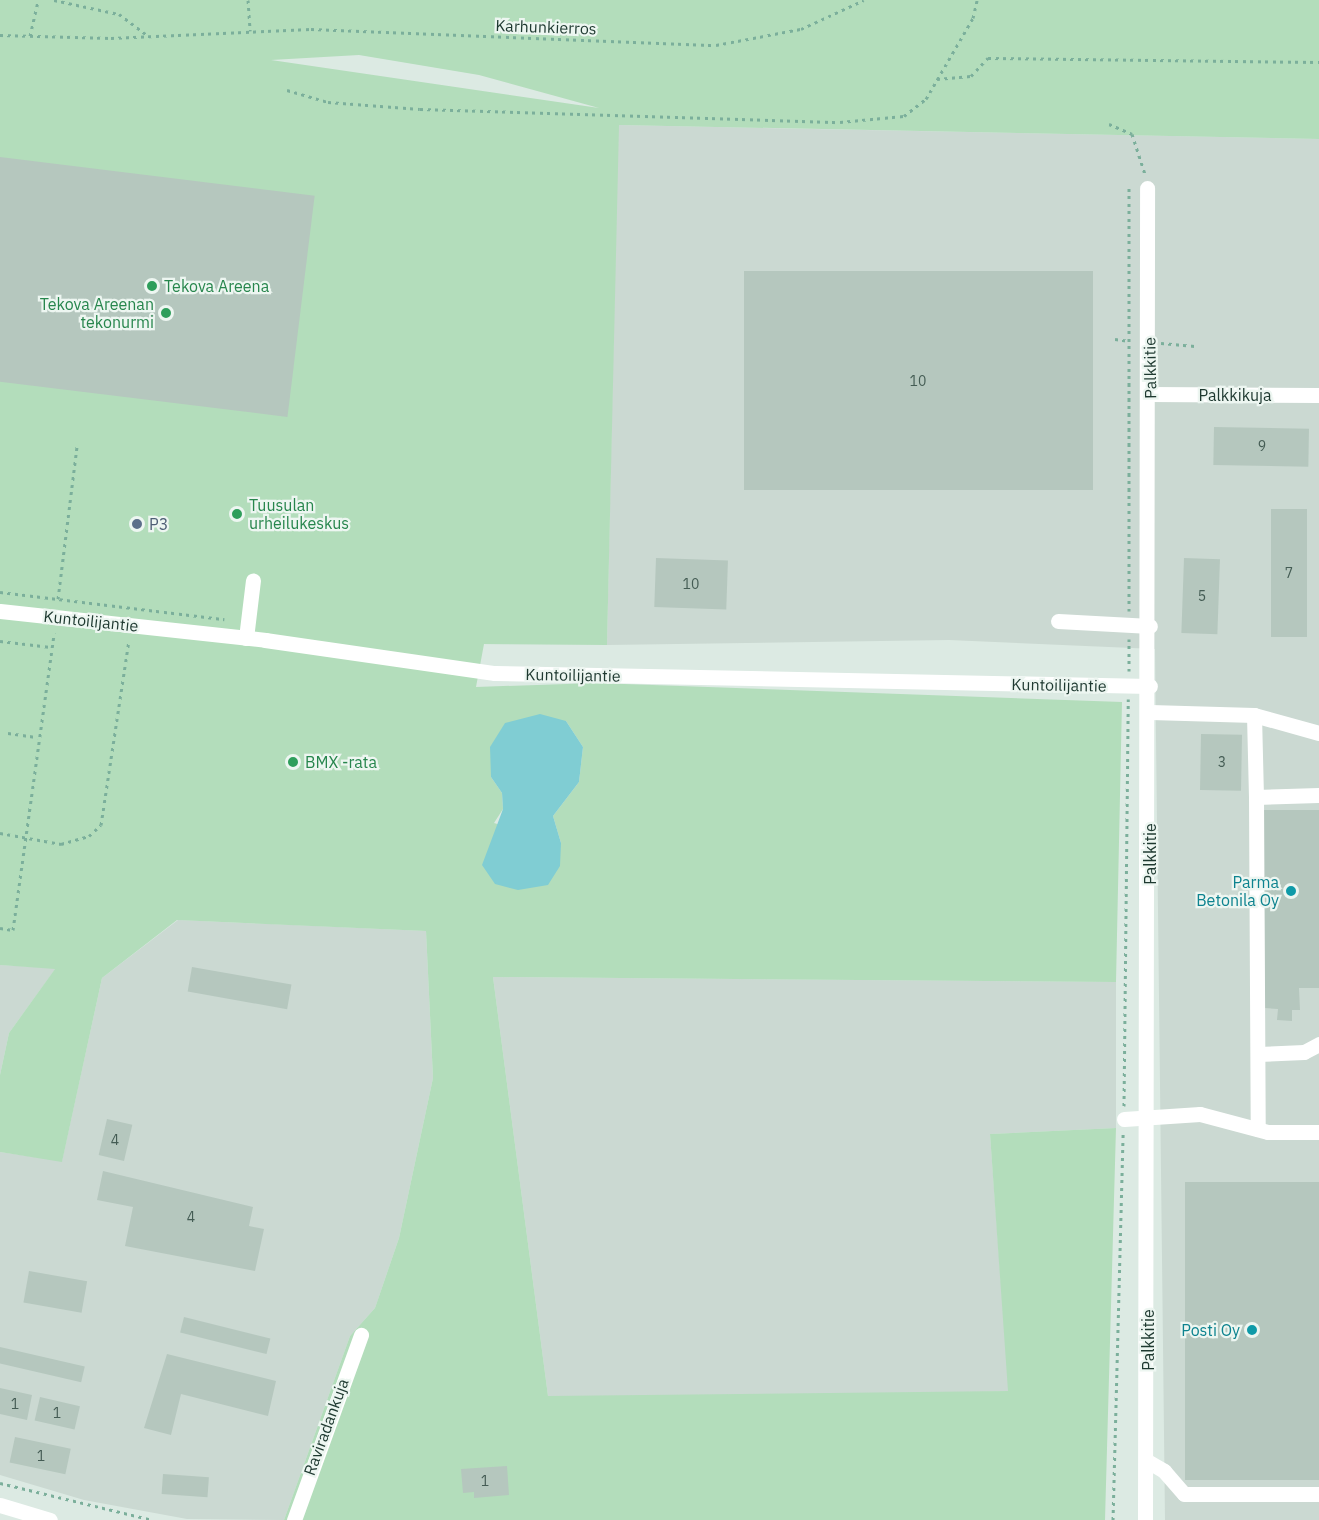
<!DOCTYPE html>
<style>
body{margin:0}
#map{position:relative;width:1319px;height:1520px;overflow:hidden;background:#dceae3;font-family:"IBM Plex Sans",sans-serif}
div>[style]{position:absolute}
.built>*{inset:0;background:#cbd9d2}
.green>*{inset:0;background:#b3ddbb}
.water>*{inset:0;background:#80cdd3}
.building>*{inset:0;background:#b5c7be;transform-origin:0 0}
.path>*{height:3px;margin-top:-1.5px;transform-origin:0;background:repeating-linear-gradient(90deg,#7baf9b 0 3px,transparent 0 7.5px)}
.minor>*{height:15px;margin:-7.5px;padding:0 7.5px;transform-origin:7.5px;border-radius:7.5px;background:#fff}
.dots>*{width:16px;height:16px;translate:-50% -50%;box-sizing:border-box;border:3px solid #edf6f1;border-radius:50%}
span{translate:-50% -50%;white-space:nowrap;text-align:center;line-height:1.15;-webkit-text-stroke:4.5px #edf6f1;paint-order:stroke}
.number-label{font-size:14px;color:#445c54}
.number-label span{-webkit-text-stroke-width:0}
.street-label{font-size:16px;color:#1e3930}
.leisure-label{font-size:16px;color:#27864d}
.left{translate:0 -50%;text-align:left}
.right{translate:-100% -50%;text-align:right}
.service-label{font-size:16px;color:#4e5e75}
.culture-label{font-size:16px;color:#0d838f}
</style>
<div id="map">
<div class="built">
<div style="clip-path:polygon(618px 125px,1319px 139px,1319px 1520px,1165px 1520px,1155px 649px,949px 640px,607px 645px)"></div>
<div style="clip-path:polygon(178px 920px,426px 931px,433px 1078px,399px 1238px,375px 1308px,350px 1336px,284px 1520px,187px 1519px,84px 1500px,0 1475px,0 1152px,62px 1161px,102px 978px)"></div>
<div style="clip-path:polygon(0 965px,56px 968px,9px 1033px,0 1075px)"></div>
<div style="clip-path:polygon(493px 977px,1116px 982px,1116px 1128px,990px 1134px,1009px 1391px,764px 1401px,548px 1396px)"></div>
</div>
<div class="green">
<div style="clip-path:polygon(evenodd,0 0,1319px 0,1319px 139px,619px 125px,607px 645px,484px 644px,476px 687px,596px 683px,1122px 702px,1116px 982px,493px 977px,548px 1396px,1008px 1391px,990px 1134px,1116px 1128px,1105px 1520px,284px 1520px,350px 1336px,375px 1308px,399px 1238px,433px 1078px,426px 931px,177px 920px,102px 978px,62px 1162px,0 1152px,0 1075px,9px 1033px,55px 969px,0 965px,0 0,359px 55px,479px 75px,599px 108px,271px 60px,359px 55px,0 0,566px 721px,583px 747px,579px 782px,553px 816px,561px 843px,494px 823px,503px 809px,502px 793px,491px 777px,566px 721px)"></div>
</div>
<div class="water">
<div style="clip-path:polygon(540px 714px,566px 721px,583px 747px,579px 782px,553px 816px,561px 843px,560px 866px,548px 885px,518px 890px,495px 884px,482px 865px,503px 809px,502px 793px,491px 777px,490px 747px,505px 723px)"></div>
</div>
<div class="building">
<div style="left:0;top:157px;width:317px;height:223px;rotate:7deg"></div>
<div style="left:744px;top:271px;width:349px;height:219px"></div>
<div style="left:1214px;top:427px;width:95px;height:38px;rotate:1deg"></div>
<div style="left:1271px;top:509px;width:36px;height:128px"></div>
<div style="left:656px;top:558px;width:72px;height:49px;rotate:2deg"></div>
<div style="left:1184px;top:558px;width:36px;height:75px;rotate:2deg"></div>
<div style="left:1201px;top:734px;width:41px;height:56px;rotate:1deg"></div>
<div style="clip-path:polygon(1263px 810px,1319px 810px,1319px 988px,1299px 988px,1300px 1010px,1292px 1010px,1292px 1021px,1277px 1020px,1278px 1009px,1265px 1008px)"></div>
<div style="left:192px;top:967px;width:101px;height:25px;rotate:10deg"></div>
<div style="left:107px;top:1119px;width:26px;height:37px;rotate:13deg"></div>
<div style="clip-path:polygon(103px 1171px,253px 1207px,249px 1226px,264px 1229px,255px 1271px,125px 1246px,133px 1207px,97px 1200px)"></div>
<div style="left:1185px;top:1182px;width:134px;height:298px"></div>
<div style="left:29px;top:1271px;width:59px;height:32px;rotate:10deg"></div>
<div style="left:184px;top:1317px;width:89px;height:16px;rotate:14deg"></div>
<div style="left:0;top:1347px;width:87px;height:16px;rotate:13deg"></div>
<div style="clip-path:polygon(167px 1354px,276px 1381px,268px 1416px,181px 1394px,171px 1435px,144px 1428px)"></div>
<div style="clip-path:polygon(0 1388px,32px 1395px,27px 1420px,0 1414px)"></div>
<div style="left:40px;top:1397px;width:41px;height:24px;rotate:13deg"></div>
<div style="left:15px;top:1437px;width:57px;height:26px;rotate:12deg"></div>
<div style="clip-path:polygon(507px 1466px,509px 1495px,474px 1498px,474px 1492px,463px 1493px,461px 1469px)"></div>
<div style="left:163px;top:1474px;width:46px;height:20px;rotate:4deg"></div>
</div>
<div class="path">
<div style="left:54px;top:0;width:66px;rotate:12.2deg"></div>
<div style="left:119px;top:14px;width:36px;rotate:37deg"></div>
<div style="left:248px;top:0;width:31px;rotate:86deg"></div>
<div style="left:0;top:35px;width:111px;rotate:1.5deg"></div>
<div style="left:111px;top:38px;width:200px;rotate:-2.6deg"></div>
<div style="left:311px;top:29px;width:405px;rotate:2.3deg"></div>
<div style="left:716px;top:45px;width:86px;rotate:-10.7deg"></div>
<div style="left:801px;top:29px;width:69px;rotate:-24.7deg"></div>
<div style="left:30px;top:36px;width:37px;rotate:-77deg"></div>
<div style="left:937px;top:79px;width:34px;rotate:-5deg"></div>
<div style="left:971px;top:76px;width:25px;rotate:-47deg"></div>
<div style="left:988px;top:58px;width:331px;rotate:0.7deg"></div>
<div style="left:287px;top:90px;width:43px;rotate:16.3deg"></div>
<div style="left:328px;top:102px;width:92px;rotate:4.4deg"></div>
<div style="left:420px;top:109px;width:420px;rotate:1.8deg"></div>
<div style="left:840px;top:122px;width:64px;rotate:-5.4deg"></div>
<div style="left:904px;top:116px;width:28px;rotate:-38deg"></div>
<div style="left:926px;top:99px;width:94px;rotate:-59.9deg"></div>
<div style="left:973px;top:18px;width:18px;rotate:-77deg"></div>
<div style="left:1109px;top:124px;width:25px;rotate:23deg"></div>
<div style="left:1132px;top:134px;width:42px;rotate:72deg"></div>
<div style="left:1115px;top:339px;width:15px;rotate:8deg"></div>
<div style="left:1161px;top:343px;width:34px;rotate:5deg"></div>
<div style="left:0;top:592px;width:226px;rotate:6.9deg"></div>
<div style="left:58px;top:599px;width:154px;rotate:-82.9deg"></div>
<div style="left:1129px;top:611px;width:424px;rotate:-90deg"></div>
<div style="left:0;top:641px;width:51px;rotate:6.7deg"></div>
<div style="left:1129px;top:671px;width:32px;rotate:-90deg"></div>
<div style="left:8px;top:733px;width:30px;rotate:8deg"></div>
<div style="left:0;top:833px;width:62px;rotate:10.2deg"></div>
<div style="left:61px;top:844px;width:29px;rotate:-16deg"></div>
<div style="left:89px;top:836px;width:16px;rotate:-43deg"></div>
<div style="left:101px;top:825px;width:187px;rotate:-81.4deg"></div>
<div style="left:0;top:928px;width:13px;rotate:9deg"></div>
<div style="left:13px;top:930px;width:300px;rotate:-82.1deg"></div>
<div style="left:1124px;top:1106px;width:407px;rotate:-89.4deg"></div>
<div style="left:0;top:1483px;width:157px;rotate:13.6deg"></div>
<div style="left:1113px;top:1520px;width:386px;rotate:-88.5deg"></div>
</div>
<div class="minor">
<div style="left:1150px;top:394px;width:169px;rotate:0.3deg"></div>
<div style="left:0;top:611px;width:267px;rotate:6.2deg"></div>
<div style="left:265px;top:640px;width:232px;rotate:8.2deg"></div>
<div style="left:495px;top:673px;width:655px;rotate:1.14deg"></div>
<div style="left:1058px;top:621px;width:92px;rotate:3.1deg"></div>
<div style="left:246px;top:638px;width:58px;rotate:-83.1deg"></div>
<div style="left:1150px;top:712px;width:104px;rotate:1.7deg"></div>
<div style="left:1254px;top:715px;width:82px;rotate:88.6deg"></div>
<div style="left:1256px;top:797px;width:63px;rotate:-1.8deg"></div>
<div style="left:1254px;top:715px;width:67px;rotate:15.5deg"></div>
<div style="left:1256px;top:797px;width:332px;rotate:89.7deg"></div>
<div style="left:1258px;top:1054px;width:46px;rotate:-2.5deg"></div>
<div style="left:1304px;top:1052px;width:17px;rotate:-28deg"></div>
<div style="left:1124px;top:1119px;width:76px;rotate:-3.8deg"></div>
<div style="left:1200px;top:1114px;width:70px;rotate:14.8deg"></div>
<div style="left:1268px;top:1132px;width:51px"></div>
<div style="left:1147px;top:1461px;width:20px;rotate:30deg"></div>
<div style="left:1164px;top:1471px;width:30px;rotate:49deg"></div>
<div style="left:1184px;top:1494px;width:135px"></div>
<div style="left:0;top:1505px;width:52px;rotate:16.7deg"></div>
<div style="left:294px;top:1520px;width:197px;rotate:-70.1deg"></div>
<div style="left:1145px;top:1520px;width:1332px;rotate:-89.91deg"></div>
</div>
<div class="dots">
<div style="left:152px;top:286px;background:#2e9e5b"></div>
<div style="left:166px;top:313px;background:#2e9e5b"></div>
<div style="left:237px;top:514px;background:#2e9e5b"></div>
<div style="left:137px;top:524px;background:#5c6f8a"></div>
<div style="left:293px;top:762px;background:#2e9e5b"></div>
<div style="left:1291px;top:891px;background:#0f9aa8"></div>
<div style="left:1252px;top:1330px;background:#0f9aa8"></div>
</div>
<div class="number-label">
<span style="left:918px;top:381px">10</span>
<span style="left:1262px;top:446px">9</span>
<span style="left:1289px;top:573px">7</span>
<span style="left:691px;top:584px">10</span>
<span style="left:1202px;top:596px">5</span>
<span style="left:1222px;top:762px">3</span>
<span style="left:115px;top:1140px">4</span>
<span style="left:191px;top:1217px">4</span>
<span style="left:15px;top:1404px">1</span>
<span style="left:57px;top:1413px">1</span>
<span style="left:41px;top:1456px">1</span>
<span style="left:485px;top:1481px">1</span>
</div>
<div class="street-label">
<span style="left:546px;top:27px;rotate:2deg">Karhunkierros</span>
<span style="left:1150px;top:368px;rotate:-91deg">Palkkitie</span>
<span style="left:1235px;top:395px">Palkkikuja</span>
<span style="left:91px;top:621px;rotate:6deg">Kuntoilijantie</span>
<span style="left:573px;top:675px;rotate:1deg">Kuntoilijantie</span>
<span style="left:1059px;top:685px;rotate:1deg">Kuntoilijantie</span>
<span style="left:1150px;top:854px;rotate:-90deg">Palkkitie</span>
<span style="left:1148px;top:1340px;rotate:-90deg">Palkkitie</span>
<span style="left:326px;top:1427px;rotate:-70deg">Raviradankuja</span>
</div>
<div class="leisure-label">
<span class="left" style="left:164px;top:286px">Tekova Areena</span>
<span class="right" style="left:154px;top:313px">Tekova Areenan<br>tekonurmi</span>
<span class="left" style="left:249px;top:514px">Tuusulan<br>urheilukeskus</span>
<span class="left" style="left:305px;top:762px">BMX -rata</span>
</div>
<div class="service-label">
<span class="left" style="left:149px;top:524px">P3</span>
</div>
<div class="culture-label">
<span class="right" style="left:1279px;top:891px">Parma<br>Betonila Oy</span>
<span class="right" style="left:1240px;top:1330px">Posti Oy</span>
</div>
</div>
